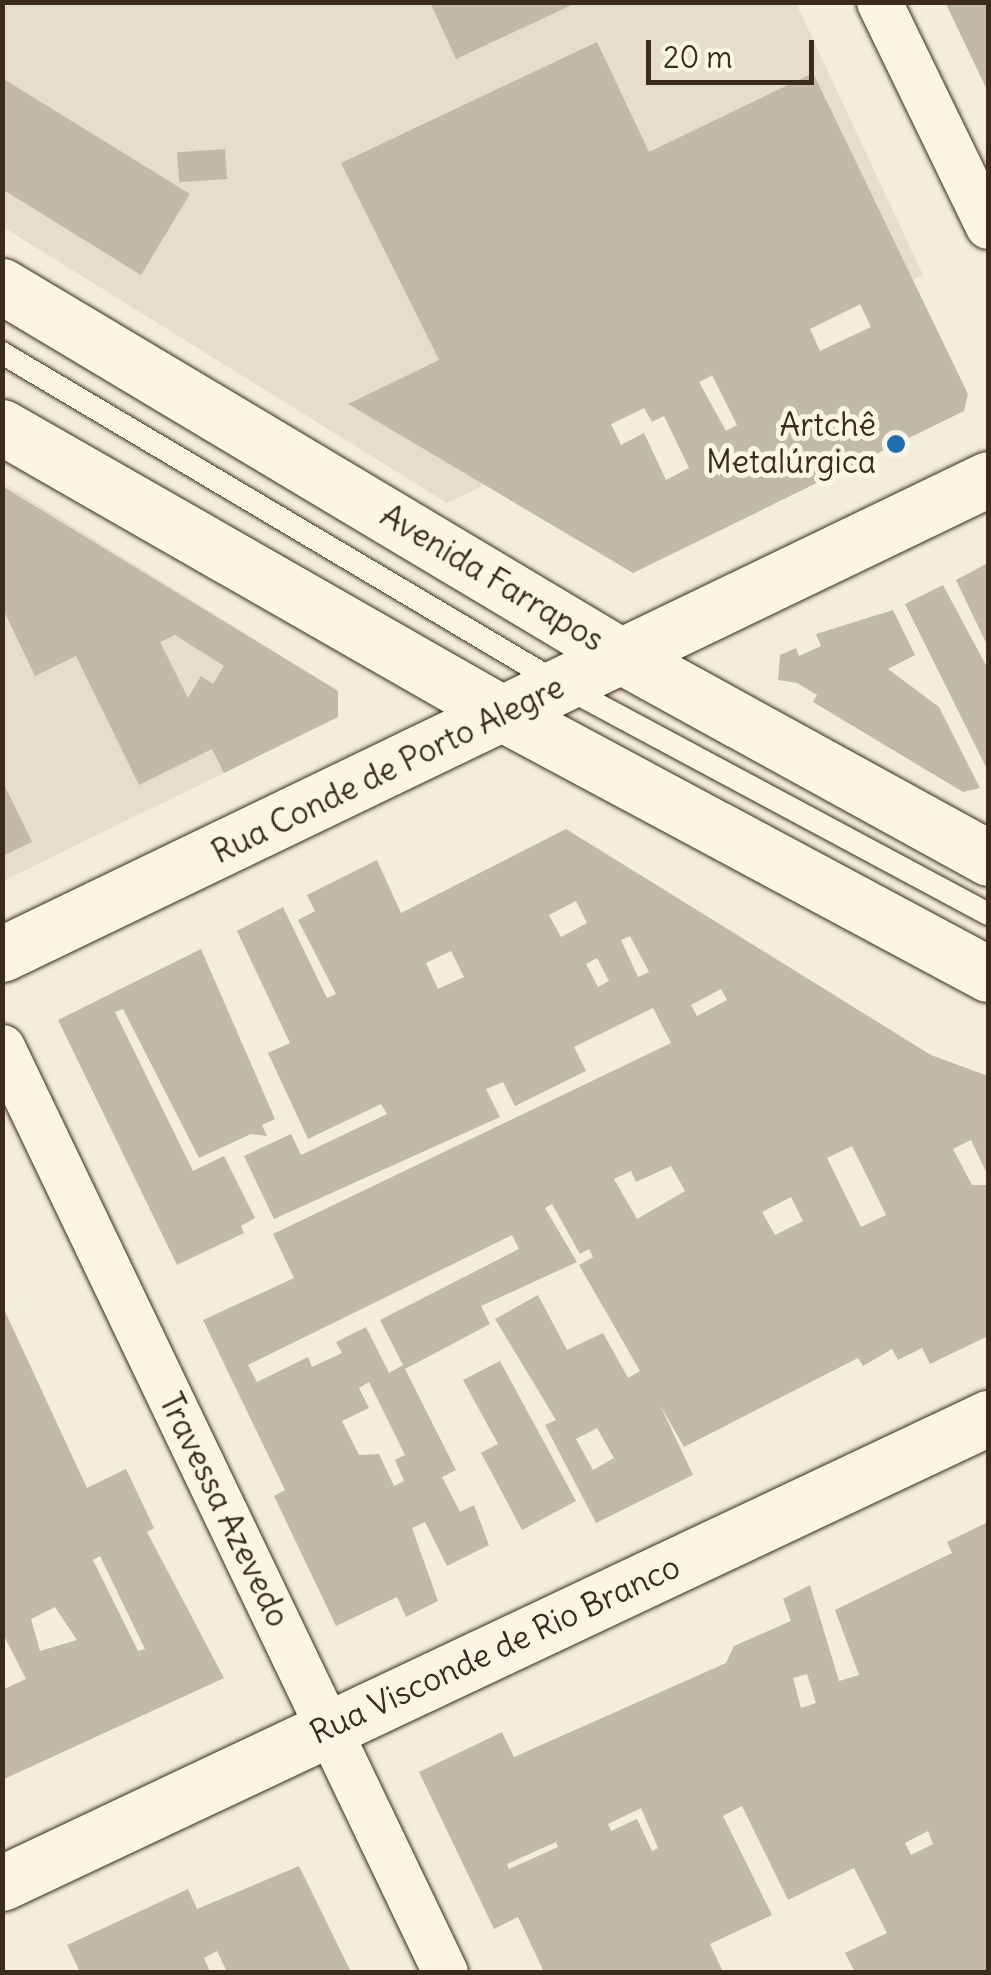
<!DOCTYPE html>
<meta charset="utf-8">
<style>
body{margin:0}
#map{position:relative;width:991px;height:1975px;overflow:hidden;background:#f4eddd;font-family:Delius,sans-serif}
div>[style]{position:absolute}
.built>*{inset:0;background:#e5ddce}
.building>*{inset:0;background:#c3b9aa;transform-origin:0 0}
.roads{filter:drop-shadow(0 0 2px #3b2a1e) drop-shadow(0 0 2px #3b2a1e)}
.lane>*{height:22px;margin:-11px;padding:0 11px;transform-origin:11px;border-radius:11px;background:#fcf5e5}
.street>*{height:45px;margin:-22.5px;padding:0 22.5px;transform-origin:22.5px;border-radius:22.5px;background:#fcf5e5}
.secondary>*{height:55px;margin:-27.5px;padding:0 27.5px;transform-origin:27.5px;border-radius:27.5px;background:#fcf5e5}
.dots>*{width:28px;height:28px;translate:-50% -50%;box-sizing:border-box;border:5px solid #fcf5e5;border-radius:50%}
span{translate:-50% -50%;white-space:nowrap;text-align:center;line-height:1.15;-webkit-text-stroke:10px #fcf5e5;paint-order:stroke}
.poi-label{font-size:32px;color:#3b2a1e}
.right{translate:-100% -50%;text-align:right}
.street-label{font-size:32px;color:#3b2a1e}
.frame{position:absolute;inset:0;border:5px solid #3b2a1e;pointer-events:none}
.scale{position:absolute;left:646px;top:40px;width:168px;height:45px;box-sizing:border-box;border:5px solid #3b2a1e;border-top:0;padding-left:12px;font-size:30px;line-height:35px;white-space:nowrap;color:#3b2a1e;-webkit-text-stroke:8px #fcf5e5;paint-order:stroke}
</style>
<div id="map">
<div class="built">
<div style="clip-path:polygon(2px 3px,796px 3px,923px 275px,447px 503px,3px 227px)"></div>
<div style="clip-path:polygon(2px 482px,338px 691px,338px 717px,3px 881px)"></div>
</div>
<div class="building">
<div style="clip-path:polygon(430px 2px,578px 2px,456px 59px)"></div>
<div style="clip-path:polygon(945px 2px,988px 2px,988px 92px)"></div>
<div style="clip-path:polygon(evenodd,597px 42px,649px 152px,813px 73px,968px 394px,964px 411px,633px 573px,348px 404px,439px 360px,341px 163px,597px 42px,860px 304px,871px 327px,820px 351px,810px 329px,860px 304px,597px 42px,712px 375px,737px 425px,726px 431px,699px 382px,712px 375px,597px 42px,644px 408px,652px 422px,664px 416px,689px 468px,666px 480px,644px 433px,621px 445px,611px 424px,644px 408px)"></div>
<div style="clip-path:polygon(2px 78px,190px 194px,141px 275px,2px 189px)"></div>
<div style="left:225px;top:149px;width:30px;height:48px;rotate:86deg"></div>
<div style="clip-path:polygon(evenodd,2px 486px,338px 691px,338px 717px,224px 773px,212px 749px,139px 785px,76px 656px,35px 676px,2px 607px,2px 486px,175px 635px,224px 666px,213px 684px,201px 676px,188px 698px,160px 642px,175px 635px)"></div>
<div style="clip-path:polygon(988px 563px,988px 647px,956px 580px)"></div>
<div style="clip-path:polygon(943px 585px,988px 669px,988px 771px,905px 604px)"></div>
<div style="clip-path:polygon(893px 610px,915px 655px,888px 669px,939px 707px,980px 788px,963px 792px,813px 702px,817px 695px,797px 683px,778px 680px,780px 655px,796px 648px,799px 656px,821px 646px,816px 634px)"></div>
<div style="clip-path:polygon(2px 780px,32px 842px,2px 856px)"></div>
<div style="clip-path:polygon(evenodd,566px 829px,931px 1055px,988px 1076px,988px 1176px,971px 1140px,953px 1149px,972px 1185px,988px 1185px,988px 1336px,930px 1364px,922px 1348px,898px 1360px,892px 1349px,863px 1366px,858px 1358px,684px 1447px,660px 1405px,693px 1475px,596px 1523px,545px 1425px,556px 1420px,495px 1319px,538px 1295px,567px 1350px,603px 1333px,628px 1378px,640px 1371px,579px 1265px,593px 1257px,589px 1249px,580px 1254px,552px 1204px,545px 1208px,577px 1262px,481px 1306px,490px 1324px,405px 1369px,456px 1470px,442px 1477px,460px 1512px,474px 1505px,489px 1545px,447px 1566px,425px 1522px,412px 1528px,438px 1601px,406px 1617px,397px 1597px,336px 1626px,274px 1496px,285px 1490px,203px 1320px,294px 1278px,273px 1234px,671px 1043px,653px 1008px,574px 1047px,586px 1071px,515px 1106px,503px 1082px,486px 1089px,500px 1117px,274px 1219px,244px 1156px,291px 1134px,301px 1155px,387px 1114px,381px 1104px,308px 1139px,268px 1053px,290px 1043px,237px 931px,283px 907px,327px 998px,336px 994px,298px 920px,315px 911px,307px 895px,377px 860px,401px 913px,566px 829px,576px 901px,587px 923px,561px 937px,549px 915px,576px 901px,566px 829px,630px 936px,649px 972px,638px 977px,621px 940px,630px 936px,566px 829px,451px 951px,464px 977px,438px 989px,426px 963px,451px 951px,566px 829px,597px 958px,609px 981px,598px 987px,586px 964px,597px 958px,566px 829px,721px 989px,727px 1000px,697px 1016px,691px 1005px,721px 989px,566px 829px,852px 1146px,886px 1215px,861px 1227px,827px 1158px,852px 1146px,566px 829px,671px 1166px,685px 1191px,637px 1219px,614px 1179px,631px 1171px,636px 1182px,671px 1166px,566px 829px,791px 1197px,803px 1221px,775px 1235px,762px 1212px,791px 1197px,566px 829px,512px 1235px,519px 1249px,380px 1320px,403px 1365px,389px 1373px,366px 1327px,336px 1342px,342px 1353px,312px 1367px,308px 1357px,257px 1382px,248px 1365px,512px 1235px,566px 829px,369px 1382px,405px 1455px,395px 1460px,404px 1481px,394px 1486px,379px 1454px,359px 1455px,342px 1421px,369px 1408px,359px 1388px,369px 1382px,566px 829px,597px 1428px,614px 1458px,593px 1470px,576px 1439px,597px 1428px)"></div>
<div style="clip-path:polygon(201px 949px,275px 1119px,262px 1125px,267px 1136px,251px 1134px,199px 1158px,123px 1009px,115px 1012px,193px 1171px,224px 1156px,255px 1218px,241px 1226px,244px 1233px,177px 1265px,58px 1020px)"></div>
<div style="clip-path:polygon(evenodd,2px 1305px,87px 1488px,126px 1469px,154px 1528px,147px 1532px,224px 1678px,2px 1780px,2px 1690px,26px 1679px,2px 1632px,2px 1305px,100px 1556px,145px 1649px,138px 1651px,93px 1560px,100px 1556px,2px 1305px,55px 1607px,77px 1640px,40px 1651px,31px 1619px,55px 1607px)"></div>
<div style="clip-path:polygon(500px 1361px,576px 1501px,522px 1530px,481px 1453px,498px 1444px,463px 1380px)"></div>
<div style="clip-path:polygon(evenodd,988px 1522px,988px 1972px,855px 1972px,845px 1953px,887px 1933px,854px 1868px,788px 1900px,742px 1806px,723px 1816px,772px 1915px,710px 1944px,723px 1972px,544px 1972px,518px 1917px,494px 1929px,419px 1772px,502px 1732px,514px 1757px,726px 1663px,734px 1646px,791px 1621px,783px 1599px,810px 1585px,839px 1681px,859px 1675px,835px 1610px,952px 1553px,947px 1542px,988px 1522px,807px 1674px,816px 1703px,801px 1708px,793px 1678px,807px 1674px,988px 1522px,641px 1808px,658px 1848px,652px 1851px,637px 1819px,611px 1831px,608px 1824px,641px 1808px,988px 1522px,928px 1831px,933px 1844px,911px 1855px,905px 1843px,928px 1831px,988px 1522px,556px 1842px,558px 1847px,509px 1869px,507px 1864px,556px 1842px)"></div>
<div style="clip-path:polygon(299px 1866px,351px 1972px,227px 1972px,217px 1951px,204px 1958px,210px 1972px,80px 1972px,67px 1945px,188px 1889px,197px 1909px)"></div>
</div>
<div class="roads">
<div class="lane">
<div style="left:2px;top:353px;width:652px;rotate:30.69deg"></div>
<div style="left:563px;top:686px;width:482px;rotate:28.2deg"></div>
</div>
<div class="street">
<div style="left:879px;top:2px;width:249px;rotate:64.1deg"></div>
<div style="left:2px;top:1047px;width:1026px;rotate:64.41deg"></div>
</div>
<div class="secondary">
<div style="left:2px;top:286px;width:723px;rotate:30.86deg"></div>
<div style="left:623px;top:657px;width:417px;rotate:28.8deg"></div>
<div style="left:2px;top:427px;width:580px;rotate:29.79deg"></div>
<div style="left:505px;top:715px;width:548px;rotate:28.2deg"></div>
<div style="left:2px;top:954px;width:1094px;rotate:-25.72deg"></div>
<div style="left:2px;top:1883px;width:1090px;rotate:-25.25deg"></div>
</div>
</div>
<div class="dots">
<div style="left:896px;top:444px;background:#1f6fb2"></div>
</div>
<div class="poi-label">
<span class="right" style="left:876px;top:444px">Artchê<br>Metalúrgica</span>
</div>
<div class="street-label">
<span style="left:492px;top:578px;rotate:31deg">Avenida Farrapos</span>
<span style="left:388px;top:770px;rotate:-26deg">Rua Conde de Porto Alegre</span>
<span style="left:224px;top:1510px;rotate:64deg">Travessa Azevedo</span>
<span style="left:495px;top:1650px;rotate:-25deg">Rua Visconde de Rio Branco</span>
</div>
<div class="frame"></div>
<div class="scale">20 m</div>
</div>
